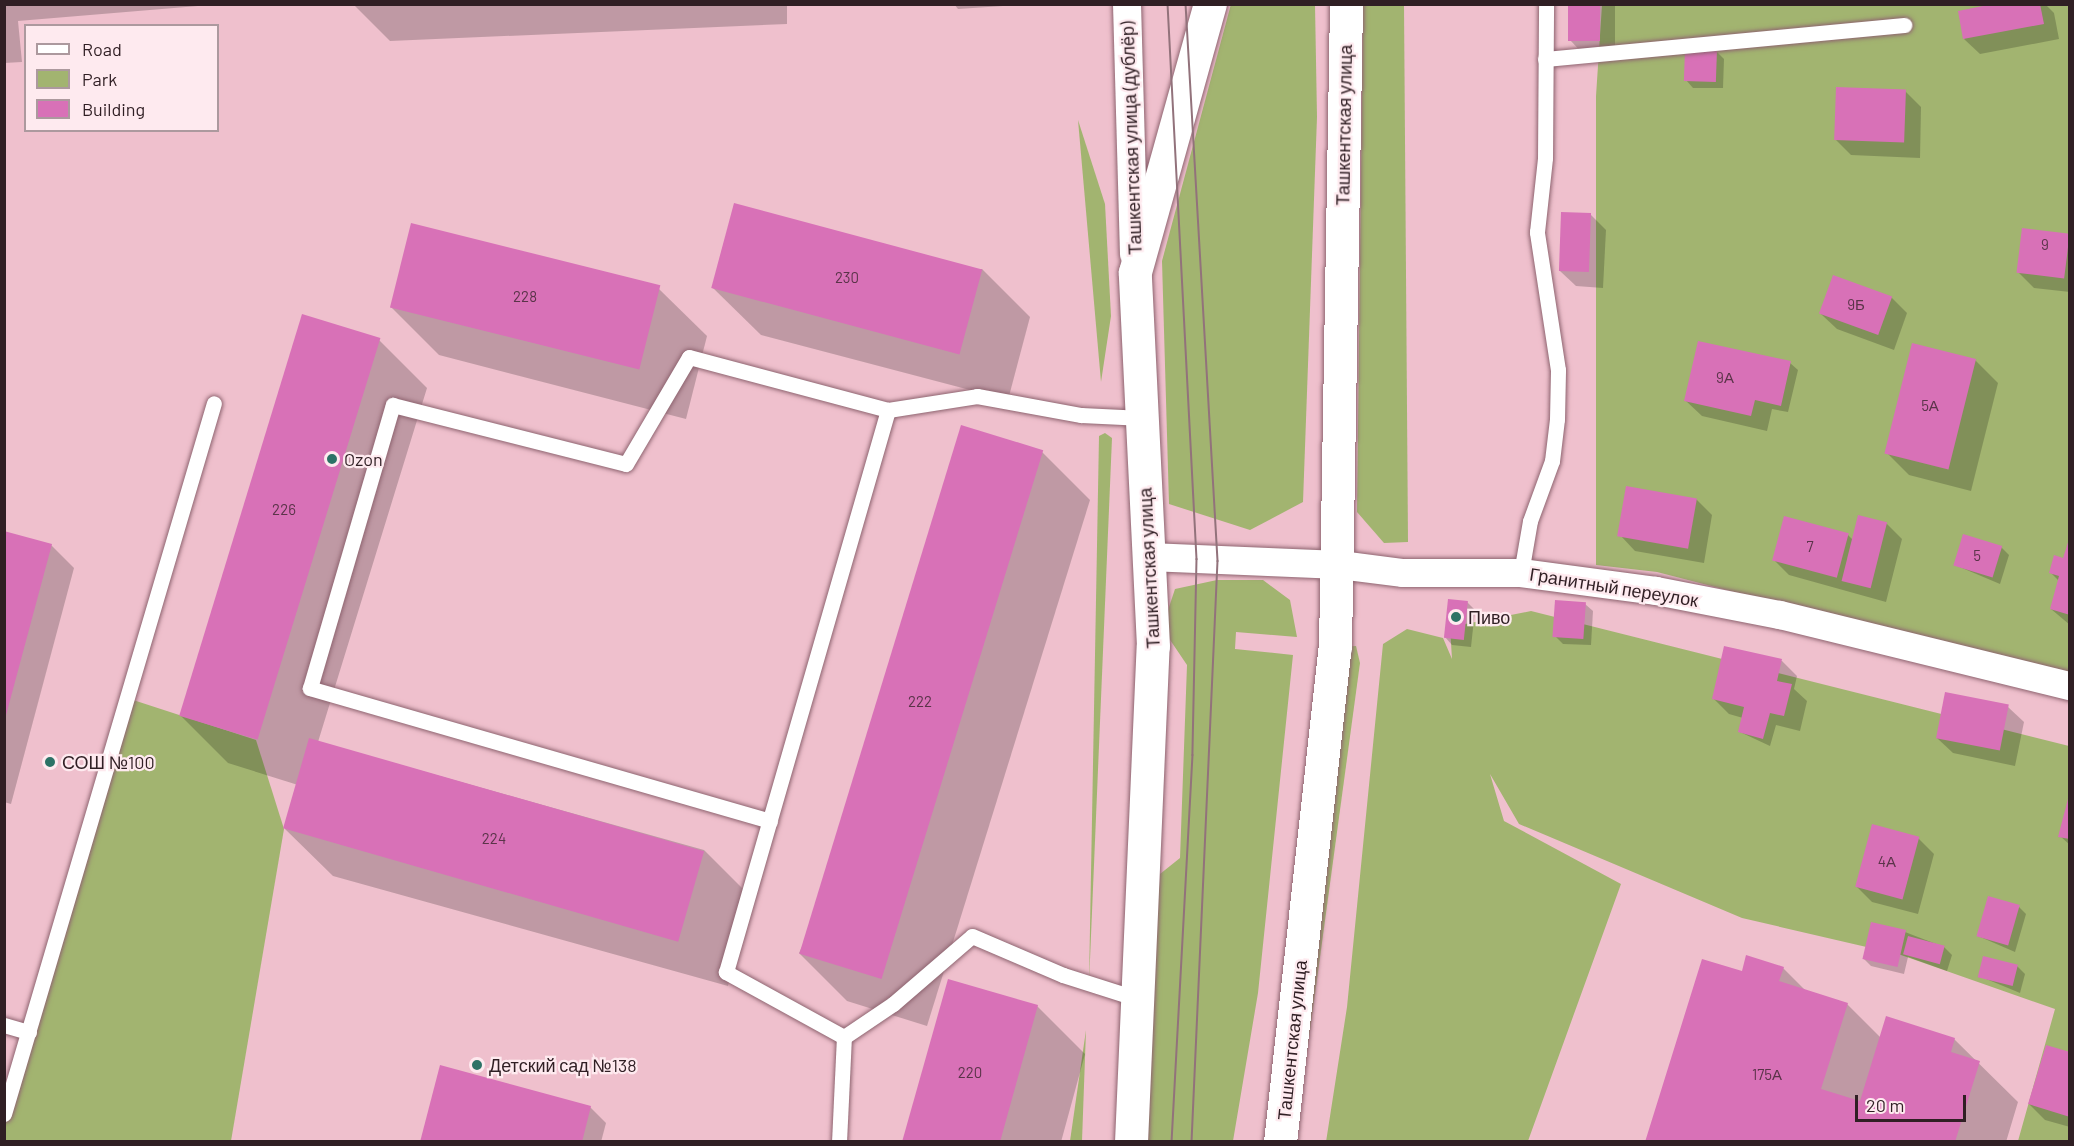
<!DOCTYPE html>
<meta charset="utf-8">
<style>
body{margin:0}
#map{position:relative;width:2074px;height:1146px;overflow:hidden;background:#efc0cd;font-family:Barlow,sans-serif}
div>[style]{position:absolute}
.green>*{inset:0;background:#a2b470}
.shadow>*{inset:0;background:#0003}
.building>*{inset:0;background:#d871b7;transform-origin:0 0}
.roads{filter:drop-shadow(0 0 2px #8e6470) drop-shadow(0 0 2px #8e6470)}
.lane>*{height:15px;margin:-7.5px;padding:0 7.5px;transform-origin:7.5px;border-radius:7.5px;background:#fff}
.street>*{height:28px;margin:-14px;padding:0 14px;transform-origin:14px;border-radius:14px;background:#fff}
.secondary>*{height:33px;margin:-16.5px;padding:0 16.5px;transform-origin:16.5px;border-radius:16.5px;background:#fff}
.tram>*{height:1.5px;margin:-0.75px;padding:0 0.75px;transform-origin:0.75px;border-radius:0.75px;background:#92727b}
.dots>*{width:16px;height:16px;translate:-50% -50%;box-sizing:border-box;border:3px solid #feeaef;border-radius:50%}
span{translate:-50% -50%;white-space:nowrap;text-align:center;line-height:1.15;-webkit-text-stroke:4.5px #feeaef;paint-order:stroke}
.number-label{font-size:15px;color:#5a3449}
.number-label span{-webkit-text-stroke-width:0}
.street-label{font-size:18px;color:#301f24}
.poi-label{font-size:18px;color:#301f24}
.left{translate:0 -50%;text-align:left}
.frame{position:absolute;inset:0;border:6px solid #301f24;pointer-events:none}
.legend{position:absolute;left:24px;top:24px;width:195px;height:108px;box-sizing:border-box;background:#feeaef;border:2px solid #ac999e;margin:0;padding:8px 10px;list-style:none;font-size:18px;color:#301f24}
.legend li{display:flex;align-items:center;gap:12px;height:30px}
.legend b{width:30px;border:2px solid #ac999e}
.scale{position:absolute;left:1855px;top:1095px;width:111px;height:27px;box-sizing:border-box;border:3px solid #301f24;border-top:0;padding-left:8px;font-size:18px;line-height:21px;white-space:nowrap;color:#301f24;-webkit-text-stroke:4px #feeaef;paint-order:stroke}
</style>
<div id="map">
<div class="green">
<div style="clip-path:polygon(1231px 4px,1315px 5px,1317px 117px,1303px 502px,1250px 530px,1169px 504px,1162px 261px)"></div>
<div style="clip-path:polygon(1363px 5px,1404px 5px,1408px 542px,1384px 543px,1357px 512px)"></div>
<div style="clip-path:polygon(1602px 5px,2069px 5px,2069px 678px,1657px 572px,1596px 565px,1596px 96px)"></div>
<div style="clip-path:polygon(1078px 120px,1105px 204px,1111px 316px,1101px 382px)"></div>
<div style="clip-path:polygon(1105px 433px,1112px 438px,1089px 983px,1099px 436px)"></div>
<div style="clip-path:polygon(1217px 580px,1263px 580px,1290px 600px,1297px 637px,1236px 632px,1235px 649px,1293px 655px,1258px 993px,1233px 1141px,1138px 1142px,1160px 874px,1180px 858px,1187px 665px,1162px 628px,1175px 589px)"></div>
<div style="clip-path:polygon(1531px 611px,2069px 746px,2069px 1141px,2018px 1141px,2055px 1009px,1901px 955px,1742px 918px,1519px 824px,1490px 774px,1504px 821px,1621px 884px,1528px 1141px,1326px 1142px,1347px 1007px,1383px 644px,1407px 629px,1443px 638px,1452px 659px,1450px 627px)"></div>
<div style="clip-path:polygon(1356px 646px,1360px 663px,1295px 1141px,1335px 647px)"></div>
<div style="clip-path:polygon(127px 698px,256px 740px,284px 829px,231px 1141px,5px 1141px,4px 1114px)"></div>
<div style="clip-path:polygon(1086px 1030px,1082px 1141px,1070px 1141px)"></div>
</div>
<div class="shadow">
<div style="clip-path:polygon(4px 4px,198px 4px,198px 6px,18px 21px,22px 62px,4px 63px)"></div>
<div style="clip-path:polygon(353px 4px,787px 4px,787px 24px,390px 41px)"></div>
<div style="clip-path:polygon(954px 4px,1035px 4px,958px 9px)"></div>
<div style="clip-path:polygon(1570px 4px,1615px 4px,1615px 56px,1585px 56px,1570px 40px)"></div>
<div style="clip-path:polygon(2001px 4px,2045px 4px,2054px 13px,2059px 39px,1980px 54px,1964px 39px)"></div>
<div style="clip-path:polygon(1716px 51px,1724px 59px,1723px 88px,1693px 88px,1686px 80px)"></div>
<div style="clip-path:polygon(1905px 91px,1921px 107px,1920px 158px,1851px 155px,1836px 140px)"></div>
<div style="clip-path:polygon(1590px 214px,1606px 230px,1603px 288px,1576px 286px,1560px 271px)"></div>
<div style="clip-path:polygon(2070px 235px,2070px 292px,2034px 288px,2018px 272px)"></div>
<div style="clip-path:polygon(982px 269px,1030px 317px,1008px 400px,761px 335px,713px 288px)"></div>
<div style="clip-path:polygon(659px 289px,707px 336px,686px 419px,439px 355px,391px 307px)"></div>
<div style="clip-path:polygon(1891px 297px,1907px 313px,1894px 350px,1837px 329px,1821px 314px)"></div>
<div style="clip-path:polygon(379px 340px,427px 388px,318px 742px,704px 850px,752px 898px,728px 986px,333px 876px,285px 829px,298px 785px,228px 763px,180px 715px)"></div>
<div style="clip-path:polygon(1975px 360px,1998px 383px,1971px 491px,1909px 475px,1886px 452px)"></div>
<div style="clip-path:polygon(1790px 363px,1798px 370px,1788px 412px,1772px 409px,1767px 431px,1702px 416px,1686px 401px)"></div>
<div style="clip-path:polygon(1042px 452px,1090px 500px,927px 1026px,847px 1001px,799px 953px)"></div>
<div style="clip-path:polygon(1696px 499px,1712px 515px,1704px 563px,1635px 551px,1620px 535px)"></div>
<div style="clip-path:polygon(1886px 523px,1902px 539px,1886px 602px,1789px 575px,1773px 559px,1848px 535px,1853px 540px)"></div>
<div style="clip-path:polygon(4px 532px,51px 545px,74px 568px,11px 804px,4px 802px)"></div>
<div style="clip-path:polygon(2070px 539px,2070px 625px,2051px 609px,2059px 581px,2051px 573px,2064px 560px)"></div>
<div style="clip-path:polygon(2001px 547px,2009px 555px,2000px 584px,1955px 565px)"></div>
<div style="clip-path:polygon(1467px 602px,1475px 610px,1471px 647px,1452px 645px,1445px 637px)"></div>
<div style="clip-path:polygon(1585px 604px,1593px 611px,1591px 645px,1563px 644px,1555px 636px)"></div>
<div style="clip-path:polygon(1725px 648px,1782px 661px,1797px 676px,1794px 689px,1807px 701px,1800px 731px,1776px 725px,1770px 746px,1740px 732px,1743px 718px,1729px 714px,1714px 699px)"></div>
<div style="clip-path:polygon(2008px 707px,2024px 722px,2015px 766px,1953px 753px,1937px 738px)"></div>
<div style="clip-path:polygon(2070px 799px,2070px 845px,2060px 836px)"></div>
<div style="clip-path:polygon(1918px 838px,1934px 854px,1918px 914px,1872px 902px,1857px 887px)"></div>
<div style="clip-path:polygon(2019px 907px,2026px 914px,2015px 952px,1978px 936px)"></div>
<div style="clip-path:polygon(1905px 932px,1944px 947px,1952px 955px,1947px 971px,1908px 957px,1904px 974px,1871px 966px,1863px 958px)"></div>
<div style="clip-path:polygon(2017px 966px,2025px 974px,2020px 993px,1979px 976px)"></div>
<div style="clip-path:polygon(1783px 968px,1806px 991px,1847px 1004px,1881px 1038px,1954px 1039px,2018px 1102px,2006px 1142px,1646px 1142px,1743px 973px)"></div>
<div style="clip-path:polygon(1037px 1006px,1085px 1054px,1061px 1142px,904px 1142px)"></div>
<div style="clip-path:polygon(2070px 1054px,2070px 1127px,2045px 1120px,2029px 1104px)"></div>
<div style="clip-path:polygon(590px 1107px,606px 1123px,601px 1142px,421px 1142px)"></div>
</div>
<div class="building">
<div style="left:1568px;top:4px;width:32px;height:37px"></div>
<div style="clip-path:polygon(1993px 4px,2040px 4px,2044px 24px,1963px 39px,1958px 11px)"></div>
<div style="left:1685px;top:49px;width:32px;height:32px;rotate:2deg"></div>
<div style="left:1836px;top:87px;width:70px;height:53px;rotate:2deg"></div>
<div style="left:734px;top:203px;width:257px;height:88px;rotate:15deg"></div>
<div style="left:1561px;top:212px;width:30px;height:59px;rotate:2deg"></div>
<div style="left:411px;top:223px;width:257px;height:87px;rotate:14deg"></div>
<div style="left:2022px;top:228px;width:48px;height:45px;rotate:7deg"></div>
<div style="left:1833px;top:275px;width:63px;height:41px;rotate:20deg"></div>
<div style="left:302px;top:314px;width:82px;height:420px;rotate:17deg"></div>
<div style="clip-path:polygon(1698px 341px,1791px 361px,1781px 406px,1755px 400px,1751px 416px,1684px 401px)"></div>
<div style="left:1912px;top:343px;width:66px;height:114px;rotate:14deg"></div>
<div style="left:961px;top:425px;width:86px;height:553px;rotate:17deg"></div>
<div style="left:1626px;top:486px;width:72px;height:51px;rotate:10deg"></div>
<div style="left:1858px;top:515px;width:30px;height:68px;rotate:14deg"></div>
<div style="left:1784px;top:516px;width:67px;height:46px;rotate:15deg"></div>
<div style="clip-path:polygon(4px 531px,52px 544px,5px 719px,4px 719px)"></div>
<div style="left:1963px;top:534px;width:41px;height:33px;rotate:17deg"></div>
<div style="clip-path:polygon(2070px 536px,2070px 615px,2050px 609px,2059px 576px,2049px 573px,2054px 555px,2063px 558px)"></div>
<div style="left:1448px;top:599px;width:20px;height:39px;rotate:6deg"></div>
<div style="left:1555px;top:600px;width:31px;height:37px;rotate:4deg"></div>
<div style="clip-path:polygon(1724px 646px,1782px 659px,1777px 681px,1792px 684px,1784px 716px,1770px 713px,1763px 739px,1738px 732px,1744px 707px,1712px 699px)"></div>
<div style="left:1945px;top:692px;width:65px;height:47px;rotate:11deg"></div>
<div style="left:309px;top:738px;width:411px;height:94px;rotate:16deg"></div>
<div style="clip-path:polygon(2069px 795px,2070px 795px,2070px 839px,2058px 837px)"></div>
<div style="left:1872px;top:824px;width:49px;height:65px;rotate:15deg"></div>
<div style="left:1988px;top:896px;width:33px;height:42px;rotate:16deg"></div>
<div style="left:1871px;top:922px;width:36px;height:38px;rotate:13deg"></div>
<div style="left:1908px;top:936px;width:38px;height:19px;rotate:15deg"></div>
<div style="clip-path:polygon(1746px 955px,1784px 967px,1779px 981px,1848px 1003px,1821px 1089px,1860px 1101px,1886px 1016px,1955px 1038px,1951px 1052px,1980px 1061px,1955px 1142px,1645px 1142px,1702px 959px,1742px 971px)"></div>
<div style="left:1983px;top:956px;width:36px;height:22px;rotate:14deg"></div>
<div style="clip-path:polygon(948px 979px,1038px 1005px,1000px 1142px,902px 1142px)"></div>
<div style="clip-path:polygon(2046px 1045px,2070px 1052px,2070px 1117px,2028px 1104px)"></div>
<div style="clip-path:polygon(440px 1065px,591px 1106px,582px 1142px,420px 1142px)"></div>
</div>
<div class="roads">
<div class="lane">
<div style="left:1545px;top:59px;width:361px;rotate:-5.4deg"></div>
<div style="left:1521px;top:573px;width:53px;rotate:-80.2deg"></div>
<div style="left:1530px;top:521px;width:64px;rotate:-69.9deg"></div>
<div style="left:1552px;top:461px;width:42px;rotate:-83.2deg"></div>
<div style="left:1557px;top:419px;width:49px;rotate:-88.8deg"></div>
<div style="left:1558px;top:370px;width:140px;rotate:-98.7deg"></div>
<div style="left:1537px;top:232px;width:74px;rotate:-83.8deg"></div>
<div style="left:1545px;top:158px;width:154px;rotate:-89.6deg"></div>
<div style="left:770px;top:821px;width:479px;rotate:-163.9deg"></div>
<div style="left:310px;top:688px;width:295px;rotate:-73.7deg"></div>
<div style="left:393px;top:405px;width:240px;rotate:14.2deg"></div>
<div style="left:626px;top:464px;width:124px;rotate:-59.5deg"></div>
<div style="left:689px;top:357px;width:206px;rotate:14.9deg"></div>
<div style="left:888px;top:410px;width:90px;rotate:-8.9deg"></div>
<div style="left:977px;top:396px;width:106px;rotate:10.4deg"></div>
<div style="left:1081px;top:415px;width:60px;rotate:2.9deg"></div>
<div style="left:4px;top:1025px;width:26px;rotate:16deg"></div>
<div style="left:844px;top:1037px;width:59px;rotate:-34deg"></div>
<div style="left:893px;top:1004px;width:104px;rotate:-40.7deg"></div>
<div style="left:972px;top:936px;width:99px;rotate:23.2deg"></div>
<div style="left:1063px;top:975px;width:79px;rotate:17.7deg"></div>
<div style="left:4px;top:1114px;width:741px;rotate:-73.55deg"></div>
<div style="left:839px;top:1142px;width:105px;rotate:-87.3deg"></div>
<div style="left:844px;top:1037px;width:135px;rotate:-151.2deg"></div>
<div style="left:726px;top:972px;width:585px;rotate:-73.92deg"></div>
</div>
<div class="street">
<div style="left:1127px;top:4px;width:250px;rotate:88.4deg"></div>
<div style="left:1149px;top:557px;width:191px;rotate:2.4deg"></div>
<div style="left:1340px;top:565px;width:64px;rotate:7.2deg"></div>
<div style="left:1403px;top:573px;width:118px"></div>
<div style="left:1521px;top:573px;width:136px;rotate:7.6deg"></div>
<div style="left:1656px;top:591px;width:126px;rotate:11deg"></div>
<div style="left:1780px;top:615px;width:299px;rotate:13.8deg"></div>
</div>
<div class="secondary">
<div style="left:1131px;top:1142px;width:496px;rotate:-87.5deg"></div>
<div style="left:1153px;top:646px;width:374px;rotate:-92.8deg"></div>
<div style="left:1135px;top:272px;width:278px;rotate:-74.4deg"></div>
<div style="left:1280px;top:1142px;width:498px;rotate:-83.7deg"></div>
<div style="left:1335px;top:647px;width:643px;rotate:-89.02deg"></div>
</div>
</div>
<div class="tram">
<div style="left:1168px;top:4px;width:556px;rotate:87.01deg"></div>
<div style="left:1197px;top:559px;width:196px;rotate:91.2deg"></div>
<div style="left:1193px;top:755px;width:388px;rotate:93.1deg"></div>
<div style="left:1186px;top:4px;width:558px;rotate:86.71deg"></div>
<div style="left:1218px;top:561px;width:582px;rotate:92.56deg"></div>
</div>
<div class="dots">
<div style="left:332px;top:459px;background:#2c7266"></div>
<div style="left:1456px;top:617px;background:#2c7266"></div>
<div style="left:50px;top:762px;background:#2c7266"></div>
<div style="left:477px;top:1065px;background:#2c7266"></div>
</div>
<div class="number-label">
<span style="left:2045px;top:245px">9</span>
<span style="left:847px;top:278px">230</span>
<span style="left:525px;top:297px">228</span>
<span style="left:1856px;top:305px">9Б</span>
<span style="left:1725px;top:378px">9А</span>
<span style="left:1930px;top:406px">5А</span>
<span style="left:284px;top:510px">226</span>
<span style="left:1810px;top:547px">7</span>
<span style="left:1977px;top:556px">5</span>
<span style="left:920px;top:702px">222</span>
<span style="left:494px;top:839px">224</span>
<span style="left:1887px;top:862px">4А</span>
<span style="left:970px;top:1073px">220</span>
<span style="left:1767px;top:1075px">175А</span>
</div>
<div class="street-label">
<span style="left:1344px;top:125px;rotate:-89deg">Ташкентская улица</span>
<span style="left:1131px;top:138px;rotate:-92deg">Ташкентская улица (дублёр)</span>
<span style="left:1149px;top:568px;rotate:-93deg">Ташкентская улица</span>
<span style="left:1614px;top:587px;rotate:9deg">Гранитный переулок</span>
<span style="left:1292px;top:1040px;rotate:-84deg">Ташкентская улица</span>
</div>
<div class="poi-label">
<span class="left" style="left:344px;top:459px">Ozon</span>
<span class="left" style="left:1468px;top:617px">Пиво</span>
<span class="left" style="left:62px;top:762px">СОШ №100</span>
<span class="left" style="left:489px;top:1065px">Детский сад №138</span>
</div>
<div class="frame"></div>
<ul class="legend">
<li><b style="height:8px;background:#fff"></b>Road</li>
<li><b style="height:16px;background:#a2b470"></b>Park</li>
<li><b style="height:16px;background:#d871b7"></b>Building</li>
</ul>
<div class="scale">20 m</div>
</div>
